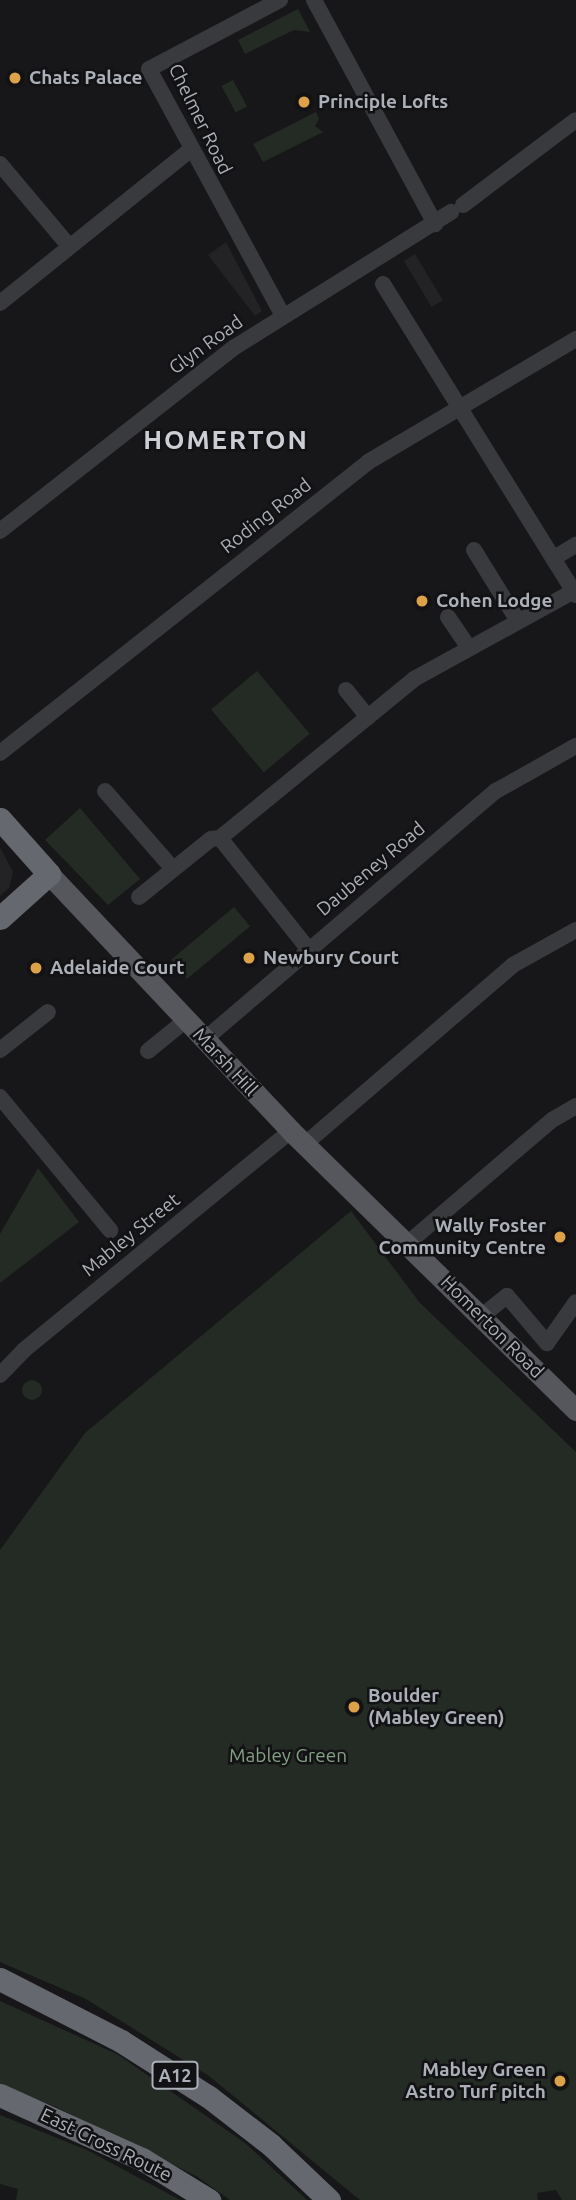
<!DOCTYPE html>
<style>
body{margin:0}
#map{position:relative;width:576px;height:2200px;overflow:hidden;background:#171719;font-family:Ubuntu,sans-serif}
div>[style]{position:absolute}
.built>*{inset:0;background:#232326;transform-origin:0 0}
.green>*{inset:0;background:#242a24;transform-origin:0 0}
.round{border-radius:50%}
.minor>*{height:16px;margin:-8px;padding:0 8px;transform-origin:8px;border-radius:8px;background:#393a3d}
.major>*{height:21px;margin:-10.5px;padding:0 10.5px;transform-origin:10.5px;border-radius:10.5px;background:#55575c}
.highway>*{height:23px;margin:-11.5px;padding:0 11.5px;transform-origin:11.5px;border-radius:11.5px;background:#65686e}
.dots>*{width:19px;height:19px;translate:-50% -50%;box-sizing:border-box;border:4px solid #121214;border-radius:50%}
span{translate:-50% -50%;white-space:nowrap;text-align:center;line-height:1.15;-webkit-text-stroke:5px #121214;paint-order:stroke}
.shield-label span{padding:2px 5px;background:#121214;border:2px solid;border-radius:5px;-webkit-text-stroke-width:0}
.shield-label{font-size:18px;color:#abafb7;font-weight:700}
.poi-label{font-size:19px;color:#abafb7;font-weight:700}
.left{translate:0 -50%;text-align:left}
.right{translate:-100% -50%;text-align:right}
.street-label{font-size:19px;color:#abafb7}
.park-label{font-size:19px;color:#84a084}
.district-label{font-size:26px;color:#cbced4;font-weight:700;letter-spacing:2px}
</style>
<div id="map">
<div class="built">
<div style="clip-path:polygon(226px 242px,262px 311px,255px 316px,208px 255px)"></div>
<div style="left:415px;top:254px;width:54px;height:13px;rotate:59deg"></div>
<div style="clip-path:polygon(0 847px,13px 872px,9px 888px,0 896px)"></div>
</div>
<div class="green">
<div style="clip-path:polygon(298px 9px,310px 32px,294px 30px,245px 54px,238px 40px)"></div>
<div style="left:233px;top:80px;width:30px;height:13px;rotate:62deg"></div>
<div style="clip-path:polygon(316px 112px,319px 119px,315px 126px,323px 132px,263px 162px,253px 144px)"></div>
<div style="left:257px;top:671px;width:82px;height:60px;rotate:50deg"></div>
<div style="clip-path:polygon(80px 808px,140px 879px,108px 905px,45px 840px)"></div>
<div style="left:234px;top:907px;width:25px;height:82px;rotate:50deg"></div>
<div style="clip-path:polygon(38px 1168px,79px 1222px,0 1283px,0 1234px)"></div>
<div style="clip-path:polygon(351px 1211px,420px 1303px,576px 1452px,576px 2200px,562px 2200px,556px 2190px,537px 2193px,538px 2200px,360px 2200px,209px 2076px,86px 1999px,0 1962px,0 1550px,85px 1433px)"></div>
<div class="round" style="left:22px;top:1380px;width:20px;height:20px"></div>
<div style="clip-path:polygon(0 2001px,117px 2054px,245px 2143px,307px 2200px,230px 2200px,196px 2176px,56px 2107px,0 2085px)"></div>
<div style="clip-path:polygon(0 2115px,87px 2150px,180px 2200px,16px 2200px,18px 2189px,0 2184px)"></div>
</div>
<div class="minor">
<div style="left:280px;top:0;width:148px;rotate:152.2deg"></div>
<div style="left:149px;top:69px;width:281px;rotate:61.5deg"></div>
<div style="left:314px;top:0;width:255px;rotate:61.6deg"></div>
<div style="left:0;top:164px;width:107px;rotate:49.9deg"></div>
<div style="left:463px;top:205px;width:141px;rotate:-37deg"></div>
<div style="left:383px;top:284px;width:366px;rotate:58.2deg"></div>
<div style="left:0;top:303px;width:244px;rotate:-38.8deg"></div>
<div style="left:0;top:531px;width:298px;rotate:-38.1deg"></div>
<div style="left:235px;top:347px;width:255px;rotate:-32deg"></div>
<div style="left:474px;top:550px;width:84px;rotate:58.2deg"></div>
<div style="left:554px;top:558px;width:26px;rotate:-31deg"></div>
<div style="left:448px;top:617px;width:36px;rotate:56deg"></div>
<div style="left:346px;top:690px;width:35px;rotate:51deg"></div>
<div style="left:0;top:753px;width:469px;rotate:-38.3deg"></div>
<div style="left:368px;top:462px;width:242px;rotate:-30.6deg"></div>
<div style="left:105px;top:791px;width:103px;rotate:48.9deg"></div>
<div style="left:220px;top:838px;width:251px;rotate:-39.3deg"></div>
<div style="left:414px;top:679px;width:183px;rotate:-28.8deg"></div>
<div style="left:220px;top:838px;width:143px;rotate:51.5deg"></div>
<div style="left:139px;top:897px;width:92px;rotate:-38.9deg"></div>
<div style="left:211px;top:839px;width:9px;rotate:-6deg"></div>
<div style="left:204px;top:1040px;width:384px;rotate:-40.5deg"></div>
<div style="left:496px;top:791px;width:92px;rotate:-29.4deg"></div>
<div style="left:0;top:1050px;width:61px;rotate:-38.4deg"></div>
<div style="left:148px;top:1051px;width:49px;rotate:-39.2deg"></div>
<div style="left:0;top:1097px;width:173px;rotate:50.4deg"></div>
<div style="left:305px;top:1144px;width:274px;rotate:-40.7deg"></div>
<div style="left:513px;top:965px;width:72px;rotate:-29.1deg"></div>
<div style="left:408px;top:1243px;width:189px;rotate:-40.5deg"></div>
<div style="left:552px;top:1120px;width:28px;rotate:-30deg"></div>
<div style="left:482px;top:1316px;width:32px;rotate:-39deg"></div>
<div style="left:507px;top:1296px;width:62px;rotate:49.6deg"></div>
<div style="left:547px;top:1343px;width:50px;rotate:-54.7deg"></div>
<div style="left:0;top:1375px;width:35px;rotate:-46deg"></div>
<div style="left:24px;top:1350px;width:345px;rotate:-39.4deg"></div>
</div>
<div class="major">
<div style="left:49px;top:874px;width:353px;rotate:46.7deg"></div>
<div style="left:291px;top:1131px;width:399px;rotate:44.4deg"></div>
</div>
<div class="highway">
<div style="left:0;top:819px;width:74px;rotate:48.3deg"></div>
<div style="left:49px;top:874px;width:66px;rotate:138.1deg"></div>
<div style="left:0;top:1979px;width:136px;rotate:27.1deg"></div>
<div style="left:121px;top:2041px;width:104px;rotate:32.5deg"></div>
<div style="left:209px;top:2097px;width:78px;rotate:37.7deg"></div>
<div style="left:271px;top:2145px;width:80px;rotate:43.5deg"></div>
<div style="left:0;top:2095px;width:156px;rotate:24.3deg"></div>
<div style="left:142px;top:2159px;width:79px;rotate:31.5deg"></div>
</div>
<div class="dots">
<div style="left:15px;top:78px;background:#dda14a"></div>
<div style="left:304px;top:102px;background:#dda14a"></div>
<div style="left:422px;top:601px;background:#dda14a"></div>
<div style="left:249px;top:958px;background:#dda14a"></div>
<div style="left:36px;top:968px;background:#dda14a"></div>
<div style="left:560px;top:1237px;background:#dda14a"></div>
<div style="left:354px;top:1707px;background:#dda14a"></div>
<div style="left:560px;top:2081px;background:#dda14a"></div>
</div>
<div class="shield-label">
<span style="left:175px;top:2075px">A12</span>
</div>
<div class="poi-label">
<span class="left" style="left:29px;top:78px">Chats Palace</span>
<span class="left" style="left:318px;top:102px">Principle Lofts</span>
<span class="left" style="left:436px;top:601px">Cohen Lodge</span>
<span class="left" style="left:263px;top:958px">Newbury Court</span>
<span class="left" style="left:50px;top:968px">Adelaide Court</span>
<span class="right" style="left:546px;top:1237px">Wally Foster<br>Community Centre</span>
<span class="left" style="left:368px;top:1707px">Boulder<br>(Mabley Green)</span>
<span class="right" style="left:546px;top:2081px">Mabley Green<br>Astro Turf pitch</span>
</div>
<div class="street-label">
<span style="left:200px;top:119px;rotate:64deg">Chelmer Road</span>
<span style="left:206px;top:345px;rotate:-36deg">Glyn Road</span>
<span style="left:266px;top:516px;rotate:-38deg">Roding Road</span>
<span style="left:371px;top:869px;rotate:-40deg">Daubeney Road</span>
<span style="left:225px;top:1062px;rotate:47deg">Marsh Hill</span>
<span style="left:131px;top:1235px;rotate:-39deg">Mabley Street</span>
<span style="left:492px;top:1327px;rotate:45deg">Homerton Road</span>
<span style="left:106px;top:2145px;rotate:26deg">East Cross Route</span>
</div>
<div class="park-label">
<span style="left:288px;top:1756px">Mabley Green</span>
</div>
<div class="district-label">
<span style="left:226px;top:440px">HOMERTON</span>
</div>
</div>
